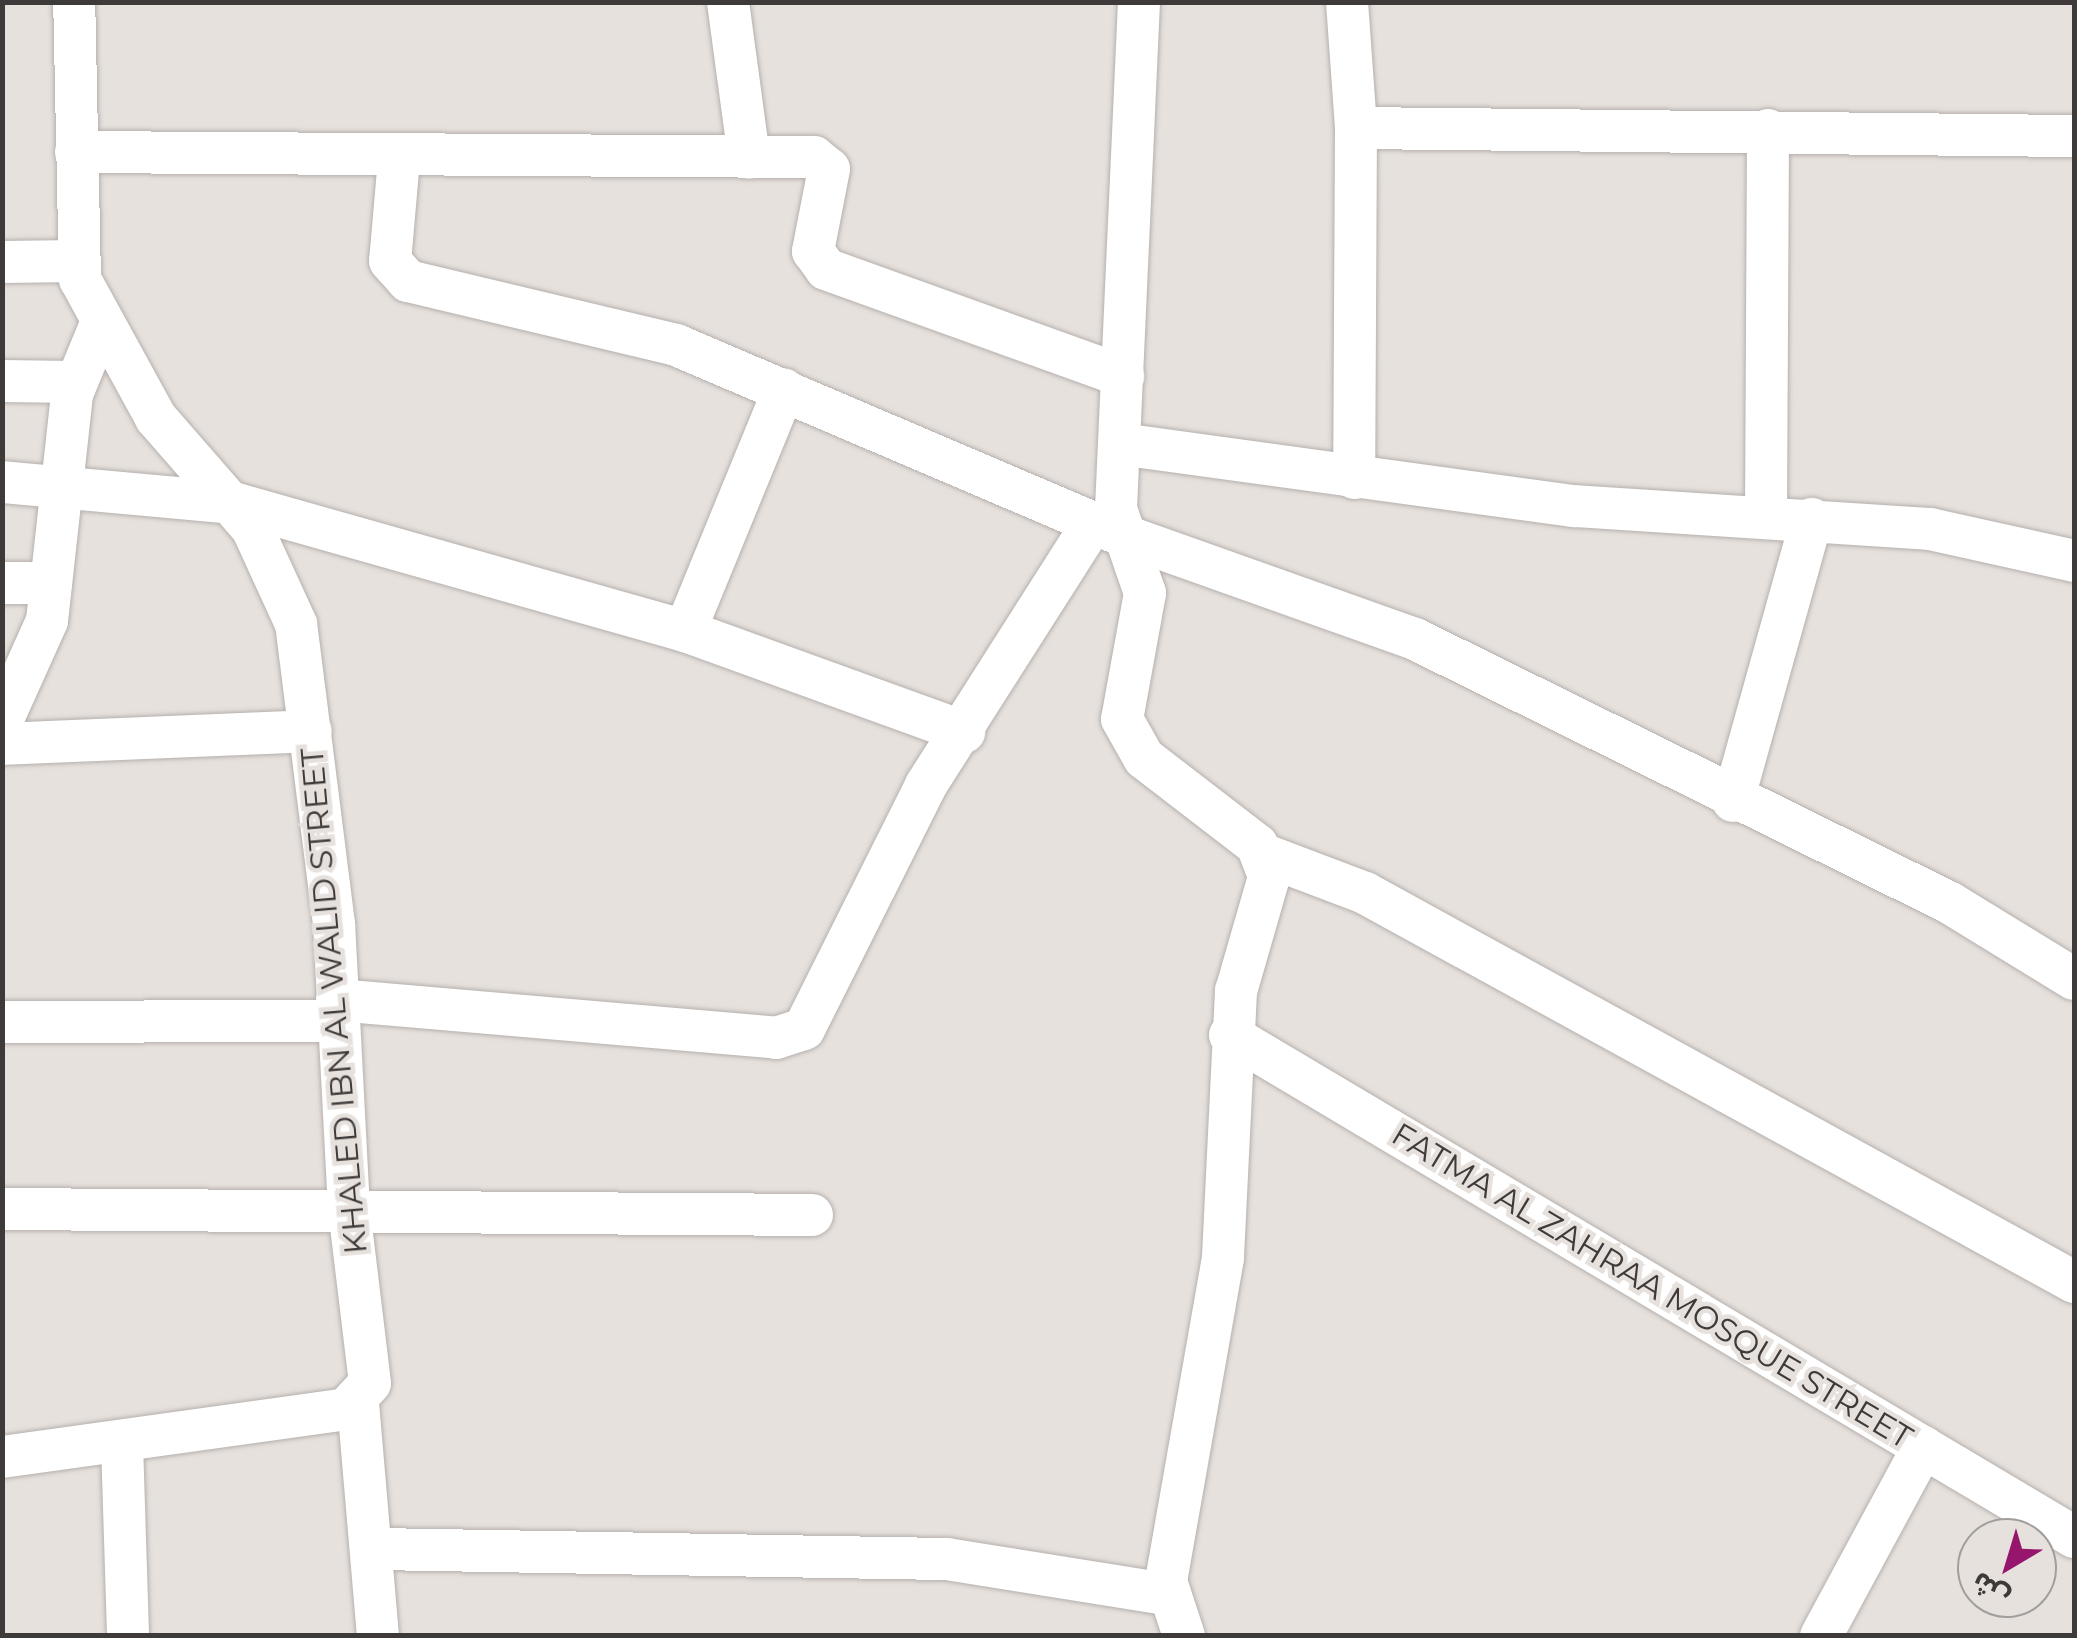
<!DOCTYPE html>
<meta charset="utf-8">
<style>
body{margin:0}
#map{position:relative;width:2077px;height:1638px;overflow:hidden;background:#e6e1dd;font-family:Montserrat,"Noto Sans Arabic",sans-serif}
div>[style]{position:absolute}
.roads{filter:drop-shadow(0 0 2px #b6b0ad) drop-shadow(0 0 2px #b6b0ad)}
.street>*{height:42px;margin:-21px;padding:0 21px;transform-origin:21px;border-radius:21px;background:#fff}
span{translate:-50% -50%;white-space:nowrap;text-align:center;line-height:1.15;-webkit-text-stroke:9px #e6e1dd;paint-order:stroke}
.street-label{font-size:32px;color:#3d3a39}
.frame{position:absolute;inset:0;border:5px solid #3d3a39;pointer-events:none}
.north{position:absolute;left:1957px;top:1518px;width:100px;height:100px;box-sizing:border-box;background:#e6e1dd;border:2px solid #a29e9b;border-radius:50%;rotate:218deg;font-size:28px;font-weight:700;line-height:40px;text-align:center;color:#3d3a39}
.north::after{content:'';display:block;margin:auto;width:35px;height:45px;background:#96166e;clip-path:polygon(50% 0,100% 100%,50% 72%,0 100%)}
</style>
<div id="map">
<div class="roads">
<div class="street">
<div style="left:728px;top:2px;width:157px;rotate:82.3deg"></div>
<div style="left:1139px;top:2px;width:508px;rotate:92.6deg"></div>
<div style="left:1116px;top:509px;width:89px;rotate:71deg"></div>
<div style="left:1145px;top:593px;width:128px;rotate:100.3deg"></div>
<div style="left:1122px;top:719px;width:45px;rotate:60.6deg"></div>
<div style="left:1144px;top:758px;width:143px;rotate:37.6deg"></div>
<div style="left:1257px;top:845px;width:34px;rotate:69deg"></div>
<div style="left:1269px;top:877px;width:119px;rotate:106.1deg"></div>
<div style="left:1236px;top:991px;width:267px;rotate:92.8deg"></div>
<div style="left:1223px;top:1258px;width:328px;rotate:100deg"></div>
<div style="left:1166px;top:1581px;width:58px;rotate:71.9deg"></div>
<div style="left:1347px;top:2px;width:126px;rotate:85.9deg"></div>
<div style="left:1356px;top:128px;width:350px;rotate:90.3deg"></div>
<div style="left:1356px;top:128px;width:718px;rotate:0.64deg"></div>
<div style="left:76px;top:152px;width:738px;rotate:0.39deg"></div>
<div style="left:814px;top:157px;width:19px;rotate:39deg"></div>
<div style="left:829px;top:169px;width:84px;rotate:101deg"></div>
<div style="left:813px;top:251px;width:22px;rotate:54deg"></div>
<div style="left:826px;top:269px;width:316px;rotate:19.8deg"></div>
<div style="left:399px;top:159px;width:102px;rotate:95deg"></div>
<div style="left:390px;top:261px;width:27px;rotate:48deg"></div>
<div style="left:408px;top:281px;width:276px;rotate:13.4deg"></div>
<div style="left:676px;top:345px;width:483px;rotate:23.1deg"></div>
<div style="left:1120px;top:534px;width:313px;rotate:19.6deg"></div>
<div style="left:1415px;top:639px;width:597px;rotate:26.26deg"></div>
<div style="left:1950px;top:903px;width:145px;rotate:31.5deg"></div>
<div style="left:2px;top:262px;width:75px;rotate:-0.8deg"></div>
<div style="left:2px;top:381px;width:73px;rotate:0.8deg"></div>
<div style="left:1120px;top:444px;width:458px;rotate:7.8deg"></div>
<div style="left:1574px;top:506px;width:357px;rotate:3.7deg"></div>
<div style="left:1930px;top:529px;width:148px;rotate:12.5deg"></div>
<div style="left:2px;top:482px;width:232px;rotate:5.2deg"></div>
<div style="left:233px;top:503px;width:470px;rotate:15.8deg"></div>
<div style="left:685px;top:631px;width:297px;rotate:19.9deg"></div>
<div style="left:1766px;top:518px;width:388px;rotate:-89.7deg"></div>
<div style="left:2px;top:583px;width:49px"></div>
<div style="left:685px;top:631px;width:261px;rotate:-67.7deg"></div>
<div style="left:2px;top:721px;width:110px;rotate:-65.8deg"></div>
<div style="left:47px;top:621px;width:228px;rotate:-83.7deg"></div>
<div style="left:72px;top:394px;width:74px;rotate:-67.6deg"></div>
<div style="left:2px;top:744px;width:309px;rotate:-2.4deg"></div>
<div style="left:1733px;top:801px;width:293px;rotate:-74.4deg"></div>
<div style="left:1265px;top:855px;width:107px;rotate:20.8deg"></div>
<div style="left:1365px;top:893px;width:809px;rotate:28.75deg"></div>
<div style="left:337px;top:1000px;width:441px;rotate:4.9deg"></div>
<div style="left:776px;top:1038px;width:29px;rotate:-18deg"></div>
<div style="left:804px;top:1029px;width:273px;rotate:-63.4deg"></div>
<div style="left:926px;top:785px;width:311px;rotate:-57.5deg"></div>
<div style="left:2px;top:1022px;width:335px;rotate:-0.2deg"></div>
<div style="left:1230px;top:1035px;width:982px;rotate:30.74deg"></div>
<div style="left:2px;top:1209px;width:810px;rotate:0.42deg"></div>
<div style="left:358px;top:1403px;width:234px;rotate:85.1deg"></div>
<div style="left:122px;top:1443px;width:193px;rotate:88.2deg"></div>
<div style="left:2px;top:1457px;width:347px;rotate:-7.9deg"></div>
<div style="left:346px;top:1409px;width:35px;rotate:-47deg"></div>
<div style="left:370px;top:1383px;width:175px;rotate:-96.9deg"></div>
<div style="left:349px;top:1209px;width:285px;rotate:-93deg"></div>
<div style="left:334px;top:924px;width:302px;rotate:-97.2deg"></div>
<div style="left:296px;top:624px;width:106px;rotate:-114.6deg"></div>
<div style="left:252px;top:528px;width:146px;rotate:-131.1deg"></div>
<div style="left:156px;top:418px;width:158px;rotate:-118.7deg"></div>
<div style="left:80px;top:279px;width:277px;rotate:-91.2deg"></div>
<div style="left:377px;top:1549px;width:570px;rotate:1.01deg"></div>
<div style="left:947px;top:1559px;width:221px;rotate:9.1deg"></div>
<div style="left:1821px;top:1636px;width:215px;rotate:-61.6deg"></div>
</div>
</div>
<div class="street-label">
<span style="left:334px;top:1001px;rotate:-95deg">KHALED IBN AL WALID STREET</span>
<span style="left:1652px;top:1286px;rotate:31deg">FATMA AL ZAHRAA MOSQUE STREET</span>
</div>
<div class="frame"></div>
<div class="north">ش</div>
</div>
